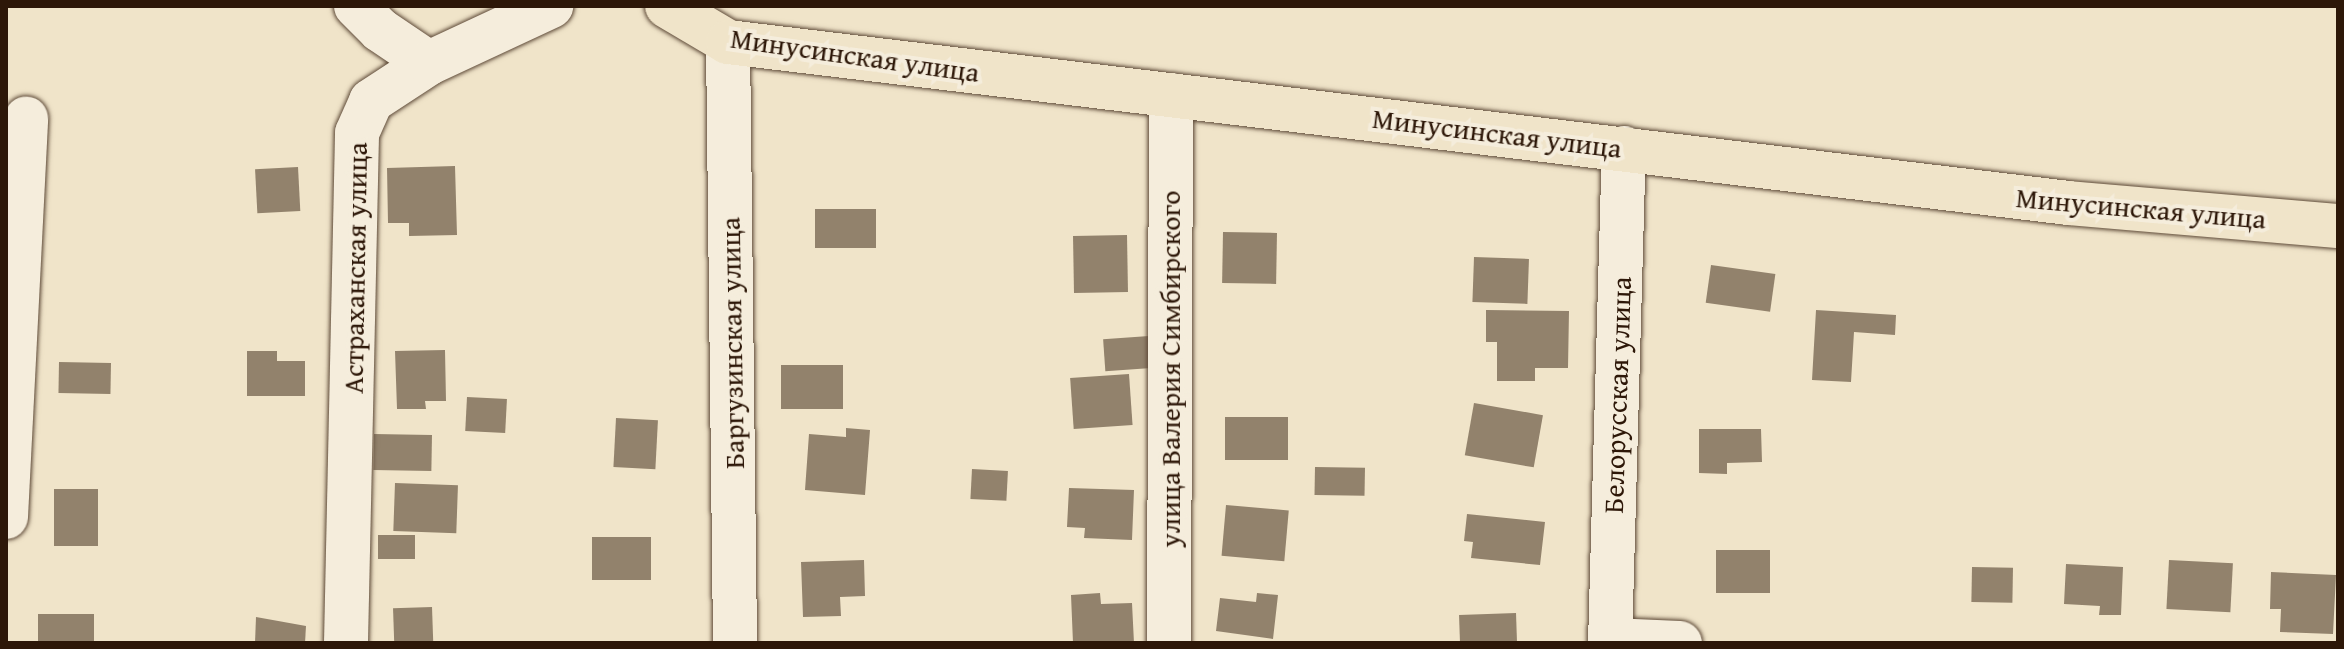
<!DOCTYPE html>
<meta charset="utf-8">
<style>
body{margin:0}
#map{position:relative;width:2344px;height:649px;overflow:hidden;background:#f0e4c9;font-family:"Gentium Book Plus",serif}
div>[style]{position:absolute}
.building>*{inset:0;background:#92826c;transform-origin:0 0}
.roads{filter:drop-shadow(0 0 2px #5e4a38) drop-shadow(0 0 2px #5e4a38)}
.minor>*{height:44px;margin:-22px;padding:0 22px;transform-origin:22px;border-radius:22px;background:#f5eddc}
.major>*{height:44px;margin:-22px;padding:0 22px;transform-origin:22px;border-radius:22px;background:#f0e4c9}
span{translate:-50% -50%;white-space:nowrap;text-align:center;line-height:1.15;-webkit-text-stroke:8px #f5eddc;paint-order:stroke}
.street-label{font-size:28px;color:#2d1708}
.frame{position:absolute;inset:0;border:8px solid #2d1708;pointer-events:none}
</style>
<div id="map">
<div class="building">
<div style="clip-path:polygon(455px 166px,457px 235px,409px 236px,409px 223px,388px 223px,387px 168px)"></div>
<div style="left:298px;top:167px;width:44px;height:43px;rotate:87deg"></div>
<div style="left:815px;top:209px;width:61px;height:39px"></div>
<div style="left:1223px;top:232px;width:54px;height:51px;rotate:1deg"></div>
<div style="left:1127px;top:235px;width:57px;height:54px;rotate:89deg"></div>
<div style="left:1474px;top:257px;width:55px;height:45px;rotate:2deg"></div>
<div style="left:1711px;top:265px;width:65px;height:38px;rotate:8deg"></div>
<div style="clip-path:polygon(1486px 310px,1569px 311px,1568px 368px,1535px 368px,1535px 381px,1497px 381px,1497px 342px,1486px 342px)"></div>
<div style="clip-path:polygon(1816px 310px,1896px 315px,1895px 335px,1854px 332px,1851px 382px,1812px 380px)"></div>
<div style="left:1149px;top:336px;width:32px;height:46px;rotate:86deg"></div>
<div style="clip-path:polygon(445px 350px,446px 401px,425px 401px,426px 409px,397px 409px,395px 351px)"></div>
<div style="clip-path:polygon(247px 351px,277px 351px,277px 361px,305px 361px,305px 396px,247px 396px)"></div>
<div style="left:59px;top:362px;width:52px;height:31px;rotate:1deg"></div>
<div style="left:781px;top:365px;width:62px;height:44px"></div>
<div style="left:1129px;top:374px;width:51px;height:59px;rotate:86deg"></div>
<div style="left:467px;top:397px;width:40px;height:34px;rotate:3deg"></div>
<div style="left:1474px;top:403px;width:70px;height:53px;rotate:10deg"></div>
<div style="left:1225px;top:417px;width:63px;height:43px"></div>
<div style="left:616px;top:418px;width:42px;height:49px;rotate:3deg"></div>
<div style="clip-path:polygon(846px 428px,870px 430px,865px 495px,805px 490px,809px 434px,846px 437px)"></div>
<div style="clip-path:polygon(1699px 429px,1761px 429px,1762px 462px,1727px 463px,1727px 474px,1699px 473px)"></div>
<div style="left:374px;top:434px;width:58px;height:36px;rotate:1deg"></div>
<div style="left:1315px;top:467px;width:50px;height:28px;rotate:1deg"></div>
<div style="left:972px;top:469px;width:36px;height:30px;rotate:3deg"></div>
<div style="left:395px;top:483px;width:63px;height:48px;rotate:2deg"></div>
<div style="clip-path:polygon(1069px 488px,1134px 490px,1132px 540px,1084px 538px,1085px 528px,1067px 527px)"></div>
<div style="left:54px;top:489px;width:44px;height:57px"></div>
<div style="left:1226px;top:505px;width:63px;height:51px;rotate:5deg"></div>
<div style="clip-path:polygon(1467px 514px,1545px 522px,1540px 565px,1471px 558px,1473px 542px,1464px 541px)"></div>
<div style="left:378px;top:535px;width:37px;height:24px"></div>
<div style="left:651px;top:537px;width:43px;height:59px;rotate:90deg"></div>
<div style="left:1716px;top:550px;width:54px;height:43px"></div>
<div style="clip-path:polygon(864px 560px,865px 596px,840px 597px,841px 616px,803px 617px,801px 562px)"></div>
<div style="left:2169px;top:560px;width:64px;height:49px;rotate:3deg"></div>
<div style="clip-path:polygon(2066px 564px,2123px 567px,2121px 615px,2099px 615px,2100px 606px,2064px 604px)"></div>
<div style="left:1972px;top:567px;width:41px;height:35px;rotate:1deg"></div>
<div style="clip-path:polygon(2271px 572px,2336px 575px,2333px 634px,2280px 632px,2281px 609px,2270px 609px)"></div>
<div style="clip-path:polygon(1100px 593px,1101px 604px,1132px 603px,1134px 643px,1073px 643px,1071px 595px)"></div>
<div style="clip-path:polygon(1257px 593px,1278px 595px,1273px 639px,1216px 631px,1220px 598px,1256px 602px)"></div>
<div style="left:432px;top:607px;width:36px;height:39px;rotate:88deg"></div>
<div style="left:1516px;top:613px;width:29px;height:57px;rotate:88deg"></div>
<div style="left:38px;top:614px;width:56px;height:29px"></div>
<div style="clip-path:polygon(256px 617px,306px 626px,305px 643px,255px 643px)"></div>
</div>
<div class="roads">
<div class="minor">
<div style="left:356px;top:6px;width:34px;rotate:45deg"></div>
<div style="left:380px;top:30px;width:59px;rotate:34deg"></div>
<div style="left:728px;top:42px;width:601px;rotate:89.33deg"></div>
<div style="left:6px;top:517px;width:399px;rotate:-87.1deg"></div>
<div style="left:1610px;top:640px;width:70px;rotate:2.5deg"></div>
<div style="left:346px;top:643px;width:510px;rotate:-88.76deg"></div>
<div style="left:357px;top:133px;width:35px;rotate:-66deg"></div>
<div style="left:371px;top:101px;width:69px;rotate:-33.2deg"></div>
<div style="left:429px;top:63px;width:135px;rotate:-25deg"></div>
<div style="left:1169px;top:643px;width:548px;rotate:-89.79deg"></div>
<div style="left:1610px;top:643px;width:495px;rotate:-88.4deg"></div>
</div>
<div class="major">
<div style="left:667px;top:6px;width:71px;rotate:30.5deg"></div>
<div style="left:728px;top:42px;width:1350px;rotate:6.85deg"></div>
<div style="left:2068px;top:203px;width:271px;rotate:4.9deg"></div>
</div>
</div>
<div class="street-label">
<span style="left:855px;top:55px;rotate:8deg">Минусинская улица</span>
<span style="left:1497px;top:133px;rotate:7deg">Минусинская улица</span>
<span style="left:2141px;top:208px;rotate:5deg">Минусинская улица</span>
<span style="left:355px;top:268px;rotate:-89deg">Астраханская улица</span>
<span style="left:732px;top:343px;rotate:-91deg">Баргузинская улица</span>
<span style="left:1170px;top:369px;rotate:-90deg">улица Валерия Симбирского</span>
<span style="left:1617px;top:395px;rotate:-88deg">Белорусская улица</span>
</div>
<div class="frame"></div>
</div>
